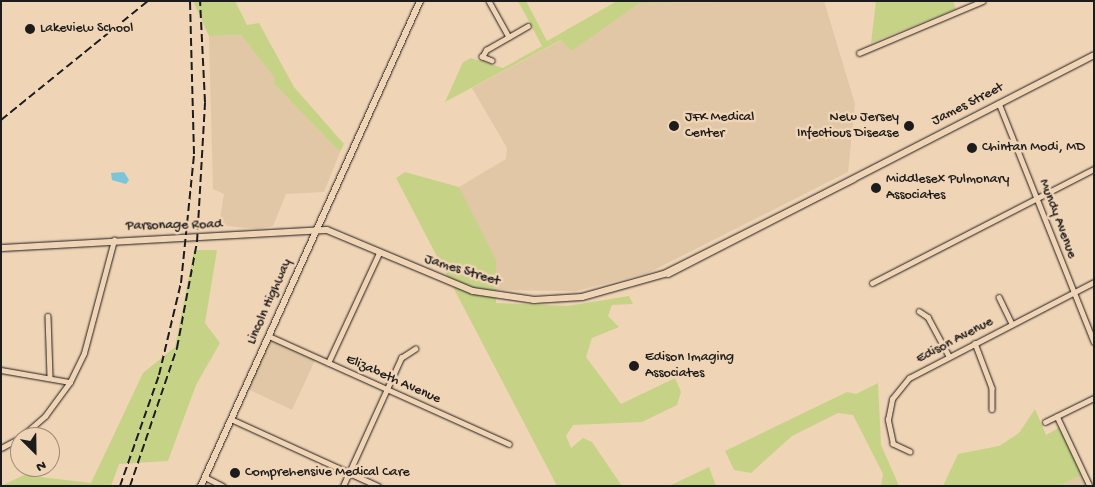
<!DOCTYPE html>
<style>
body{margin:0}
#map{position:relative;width:1095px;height:487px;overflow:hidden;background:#f0d4b6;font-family:"Gochi Hand",sans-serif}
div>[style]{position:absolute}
.built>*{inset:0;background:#e1c7a5;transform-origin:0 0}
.green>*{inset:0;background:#c6d387}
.water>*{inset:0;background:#7ac5da}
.roads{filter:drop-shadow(0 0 1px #1c1c1c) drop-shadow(0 0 1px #1c1c1c)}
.street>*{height:4.5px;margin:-2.25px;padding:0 2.25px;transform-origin:2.25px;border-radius:2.25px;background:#f0d4b6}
.secondary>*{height:6px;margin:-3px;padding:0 3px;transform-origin:3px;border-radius:3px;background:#f0d4b6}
.rail>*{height:2px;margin-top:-1px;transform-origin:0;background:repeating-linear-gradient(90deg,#1c1c1c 0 8px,transparent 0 12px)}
.dots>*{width:14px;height:14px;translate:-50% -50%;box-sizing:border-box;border:2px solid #f0d4b6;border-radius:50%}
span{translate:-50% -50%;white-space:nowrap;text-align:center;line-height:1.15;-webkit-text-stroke:5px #f0d4b6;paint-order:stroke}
.poi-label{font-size:14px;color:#1c1c1c}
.left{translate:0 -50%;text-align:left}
.right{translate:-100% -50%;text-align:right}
.street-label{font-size:14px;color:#1c1c1c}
.frame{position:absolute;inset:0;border:2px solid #1c1c1c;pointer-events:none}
.north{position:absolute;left:10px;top:427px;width:50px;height:50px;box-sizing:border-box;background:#f0d4b6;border:1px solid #9b8a78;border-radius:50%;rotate:157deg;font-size:14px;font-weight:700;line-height:20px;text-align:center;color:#1c1c1c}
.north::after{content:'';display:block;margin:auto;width:18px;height:22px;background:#1c1c1c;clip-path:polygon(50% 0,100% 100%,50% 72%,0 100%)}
</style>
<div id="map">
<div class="built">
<div style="clip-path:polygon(824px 1px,855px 104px,848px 172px,648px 273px,576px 291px,493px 290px,459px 187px,506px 159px,507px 148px,472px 88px,562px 40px,571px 50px,640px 3px)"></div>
<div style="clip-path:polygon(241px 35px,276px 78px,273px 83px,340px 152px,324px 192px,286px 194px,273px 226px,257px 229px,219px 225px,224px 194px,213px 189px,209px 36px)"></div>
<div style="left:269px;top:336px;width:52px;height:57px;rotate:25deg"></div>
<div style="clip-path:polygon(1084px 474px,1091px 486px,1060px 486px)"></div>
</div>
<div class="green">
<div style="clip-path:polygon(193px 1px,235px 1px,247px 25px,259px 23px,294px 87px,344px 144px,340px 152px,273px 83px,275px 78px,241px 35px,209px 36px)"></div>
<div style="clip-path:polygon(518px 1px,526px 1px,547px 41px,617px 1px,692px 2px,640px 3px,571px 51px,561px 40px,445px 102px,463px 62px,471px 58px,503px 68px,542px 46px)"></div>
<div style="clip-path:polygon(876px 1px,953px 1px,956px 9px,871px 43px)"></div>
<div style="clip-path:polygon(405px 172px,459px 187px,496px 260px,496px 303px,567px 306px,629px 296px,633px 304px,612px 305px,608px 316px,619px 327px,592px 338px,586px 357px,621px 404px,675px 378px,681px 392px,677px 405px,642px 422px,573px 425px,566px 436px,571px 448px,583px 438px,592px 442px,622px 486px,557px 486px,396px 178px)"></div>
<div style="clip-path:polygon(194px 250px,217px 250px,205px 323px,220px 343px,196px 385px,168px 461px,119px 464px,111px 486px,1px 486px,24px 475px,91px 483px,143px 373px,175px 347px)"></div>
<div style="clip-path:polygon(878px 383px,881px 445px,899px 486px,881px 486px,883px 474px,853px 415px,838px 413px,792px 436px,751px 473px,734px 470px,725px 451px,847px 392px,856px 394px)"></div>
<div style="clip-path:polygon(1035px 409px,1046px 435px,1060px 427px,1084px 474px,1060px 486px,943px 486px,958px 454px,999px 446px,1019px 433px)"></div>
<div style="clip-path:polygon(709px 467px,716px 486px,669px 486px)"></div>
</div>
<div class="water">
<div style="clip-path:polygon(124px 172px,129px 180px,126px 184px,112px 180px,111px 173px)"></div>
</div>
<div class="roads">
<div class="street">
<div style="left:489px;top:1px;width:41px;rotate:60.9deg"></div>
<div style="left:859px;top:53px;width:134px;rotate:-22.8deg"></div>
<div style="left:492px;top:61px;width:11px;rotate:-158deg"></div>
<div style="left:482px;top:57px;width:8px;rotate:-60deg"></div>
<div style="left:486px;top:50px;width:48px;rotate:-29.7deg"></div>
<div style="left:999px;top:103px;width:257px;rotate:68.3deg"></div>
<div style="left:872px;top:283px;width:250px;rotate:-27.2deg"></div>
<div style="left:999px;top:297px;width:30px;rotate:64deg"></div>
<div style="left:919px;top:311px;width:11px;rotate:34deg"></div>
<div style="left:928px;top:317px;width:44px;rotate:61.7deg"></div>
<div style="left:48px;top:316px;width:60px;rotate:88.1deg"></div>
<div style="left:269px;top:336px;width:263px;rotate:24.2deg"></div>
<div style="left:975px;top:343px;width:48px;rotate:69.3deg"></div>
<div style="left:992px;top:388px;width:21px;rotate:90deg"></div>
<div style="left:328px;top:363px;width:121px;rotate:-65.1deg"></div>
<div style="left:1px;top:370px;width:70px;rotate:9.9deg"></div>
<div style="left:1057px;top:416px;width:77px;rotate:64.8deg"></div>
<div style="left:231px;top:419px;width:162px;rotate:24.5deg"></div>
<div style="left:1045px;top:422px;width:55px;rotate:-26.1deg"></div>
<div style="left:21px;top:437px;width:32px;rotate:-41deg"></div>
<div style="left:45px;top:416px;width:42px;rotate:-53.7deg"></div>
<div style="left:70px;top:382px;width:32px;rotate:-64deg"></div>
<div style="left:84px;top:353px;width:117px;rotate:-75.1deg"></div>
<div style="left:1px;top:448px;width:21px;rotate:-28deg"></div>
<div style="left:910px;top:452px;width:19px;rotate:-155deg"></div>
<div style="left:893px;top:444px;width:25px;rotate:-102deg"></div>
<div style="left:888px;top:420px;width:21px;rotate:-79deg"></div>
<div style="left:892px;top:399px;width:27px;rotate:-51deg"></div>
<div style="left:909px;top:378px;width:208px;rotate:-27.4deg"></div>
<div style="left:205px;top:477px;width:20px;rotate:27deg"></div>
<div style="left:343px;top:486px;width:141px;rotate:-65.6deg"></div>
<div style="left:401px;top:358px;width:17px;rotate:-33deg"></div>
</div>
<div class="secondary">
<div style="left:1px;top:248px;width:326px;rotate:-3.2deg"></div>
<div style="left:327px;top:230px;width:158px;rotate:22.7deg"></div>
<div style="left:473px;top:291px;width:62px;rotate:8.4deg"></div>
<div style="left:534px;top:300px;width:48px;rotate:-3.6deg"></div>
<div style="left:582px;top:297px;width:85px;rotate:-15.7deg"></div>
<div style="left:664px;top:274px;width:212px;rotate:-26.6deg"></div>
<div style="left:668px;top:274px;width:479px;rotate:-27.2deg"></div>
<div style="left:201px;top:486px;width:532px;rotate:-65.7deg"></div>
</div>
</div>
<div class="rail">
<div style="left:1px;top:120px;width:189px;rotate:-39deg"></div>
<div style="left:120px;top:486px;width:118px;rotate:-70.6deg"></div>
<div style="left:159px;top:375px;width:95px;rotate:-76.6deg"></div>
<div style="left:181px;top:283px;width:130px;rotate:-84.2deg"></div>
<div style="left:194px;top:154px;width:153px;rotate:-91.5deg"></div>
<div style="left:130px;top:486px;width:146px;rotate:-71.2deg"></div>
<div style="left:177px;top:348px;width:108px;rotate:-79.3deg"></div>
<div style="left:197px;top:242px;width:140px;rotate:-86.7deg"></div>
<div style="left:205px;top:102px;width:101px;rotate:-92.8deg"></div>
</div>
<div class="dots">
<div style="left:30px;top:29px;background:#1c1c1c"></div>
<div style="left:674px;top:126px;background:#1c1c1c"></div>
<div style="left:909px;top:126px;background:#1c1c1c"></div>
<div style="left:972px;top:148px;background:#1c1c1c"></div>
<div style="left:876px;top:188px;background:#1c1c1c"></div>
<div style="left:634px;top:366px;background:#1c1c1c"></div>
<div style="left:235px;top:473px;background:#1c1c1c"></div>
</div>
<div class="poi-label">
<span class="left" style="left:40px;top:29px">Lakeview School</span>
<span class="left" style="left:685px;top:126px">JFK Medical<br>Center</span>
<span class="right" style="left:899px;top:126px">New Jersey<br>Infectious Disease</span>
<span class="left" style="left:982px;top:148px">Chintan Modi, MD</span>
<span class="left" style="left:886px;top:188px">Middlesex Pulmonary<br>Associates</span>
<span class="left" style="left:645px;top:366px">Edison Imaging<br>Associates</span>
<span class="left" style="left:245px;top:473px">Comprehensive Medical Care</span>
</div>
<div class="street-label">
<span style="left:968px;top:105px;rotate:-27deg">James Street</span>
<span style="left:1057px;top:219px;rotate:69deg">Mundy Avenue</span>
<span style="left:174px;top:226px;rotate:-1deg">Parsonage Road</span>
<span style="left:462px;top:271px;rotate:17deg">James Street</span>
<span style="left:270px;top:302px;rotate:-66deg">Lincoln Highway</span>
<span style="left:955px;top:341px;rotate:-28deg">Edison Avenue</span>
<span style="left:393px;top:380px;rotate:24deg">Elizabeth Avenue</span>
</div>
<div class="frame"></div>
<div class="north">N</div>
</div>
